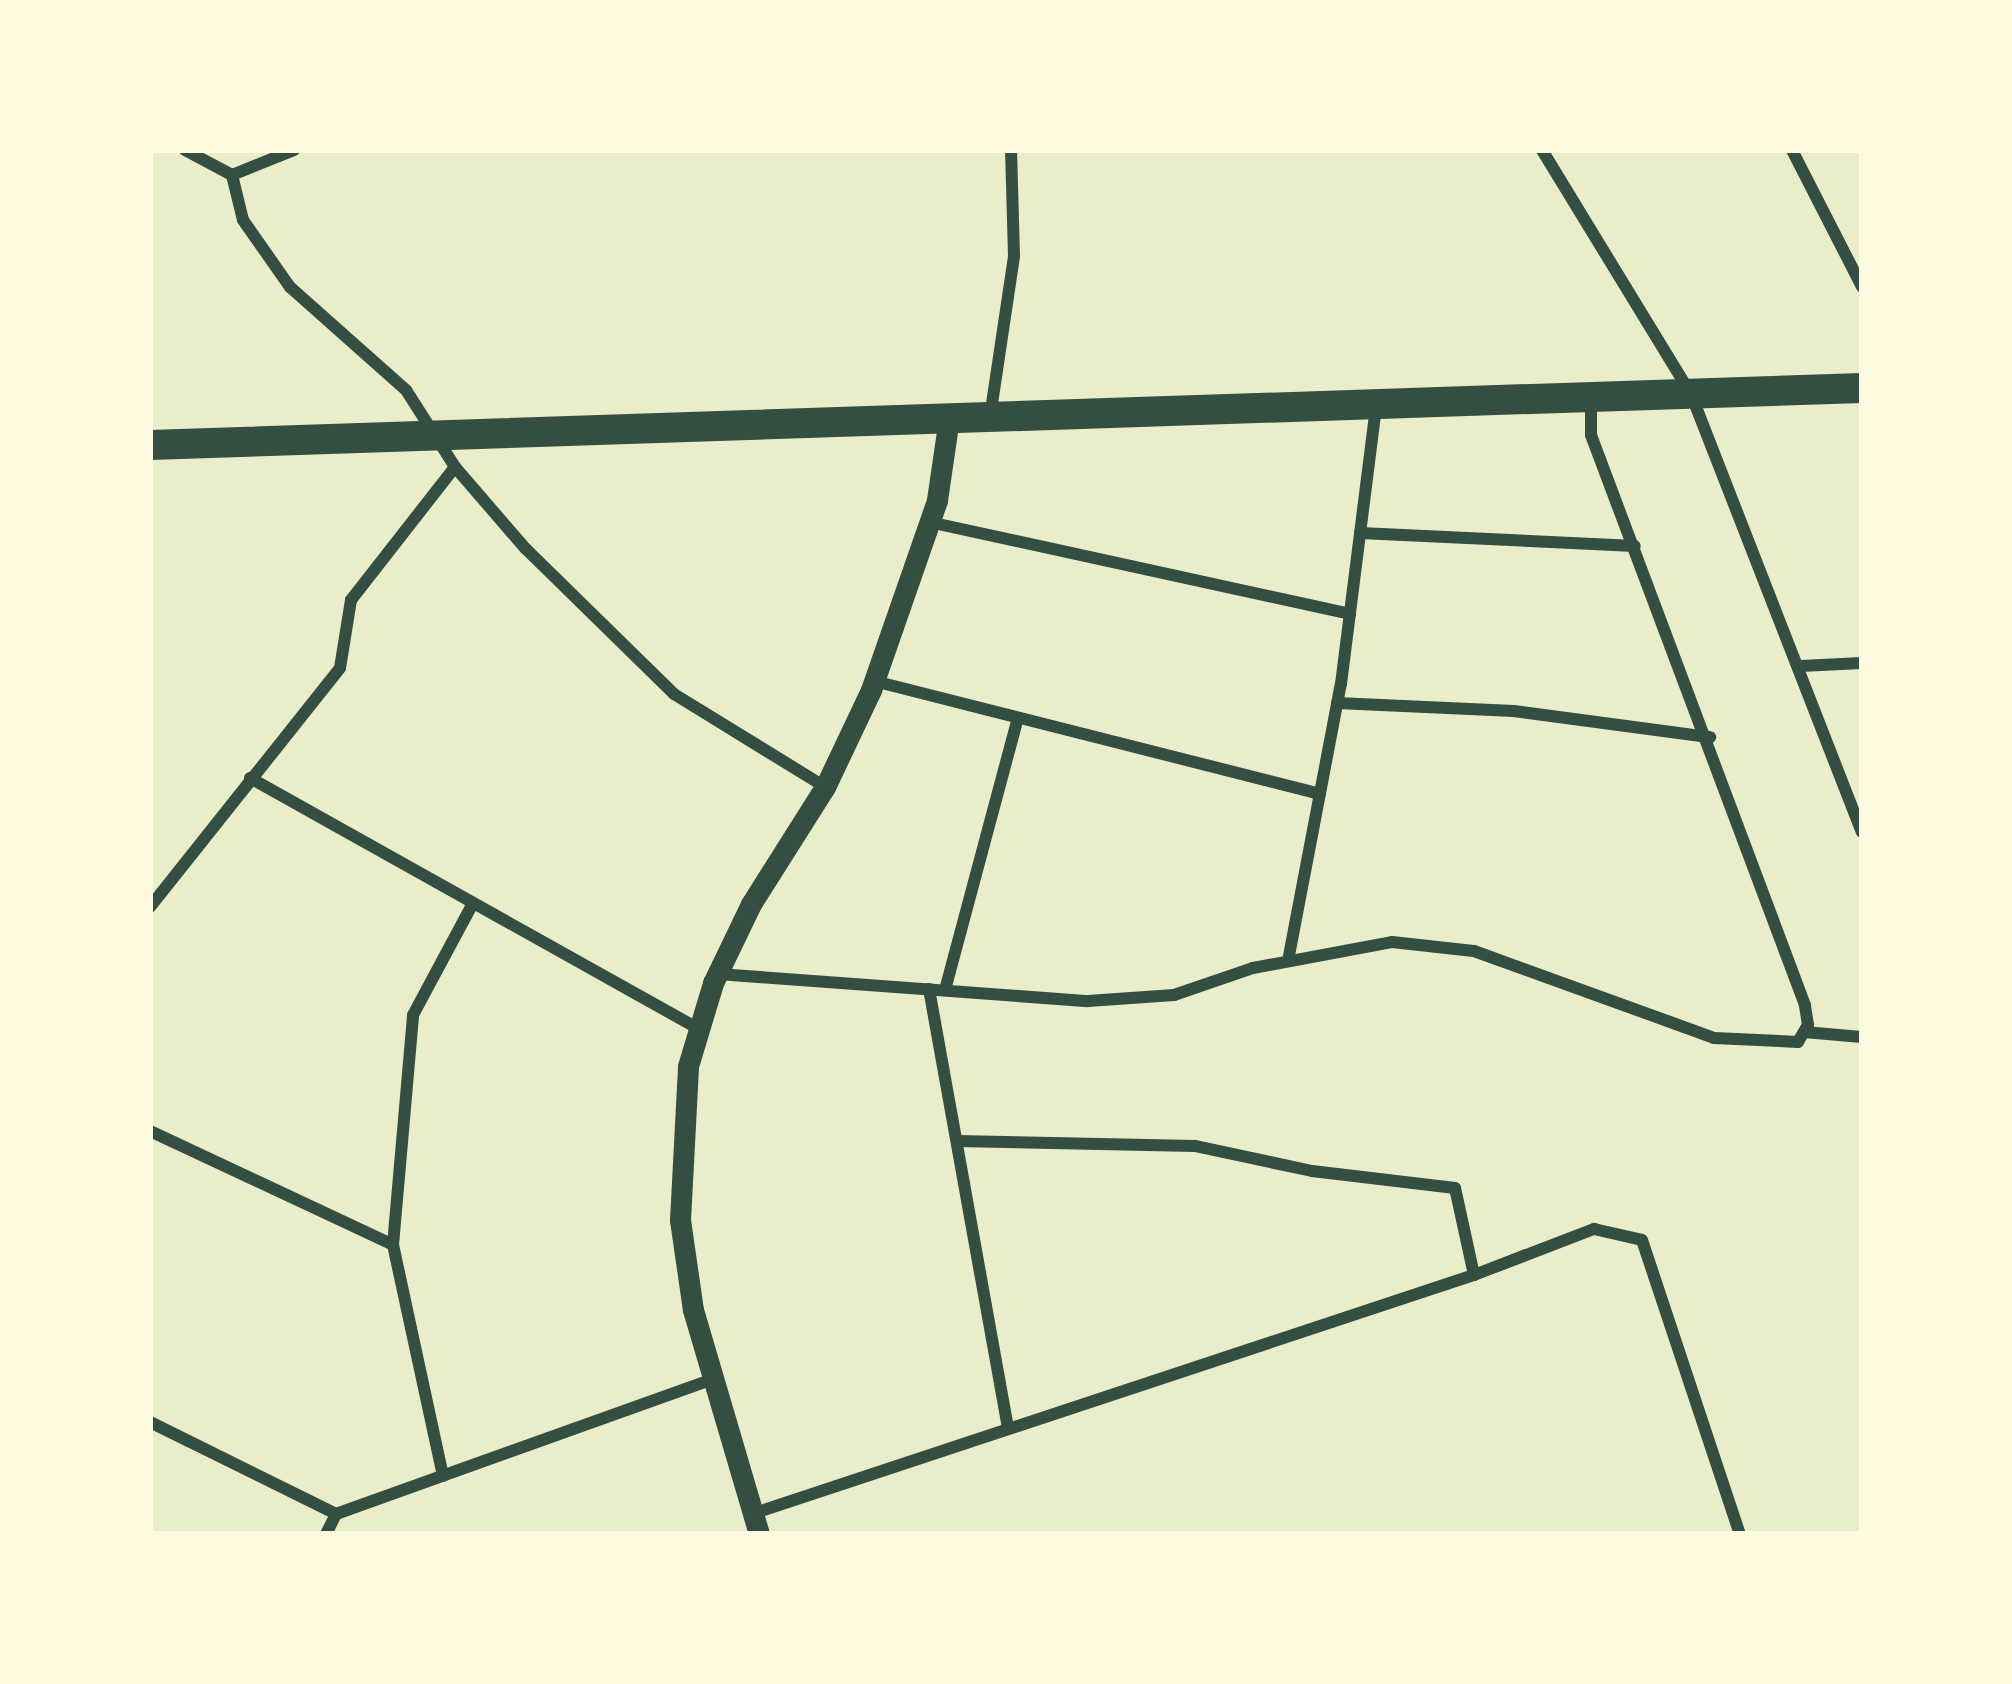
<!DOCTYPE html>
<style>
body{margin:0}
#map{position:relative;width:2012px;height:1684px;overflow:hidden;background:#e9edc9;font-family:"Roboto Condensed",sans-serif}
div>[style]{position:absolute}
.minor>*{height:12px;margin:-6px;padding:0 6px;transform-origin:6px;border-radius:6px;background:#344e41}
.tertiary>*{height:21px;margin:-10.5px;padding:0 10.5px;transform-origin:10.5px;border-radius:10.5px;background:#344e41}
.primary>*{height:30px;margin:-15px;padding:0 15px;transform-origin:15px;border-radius:15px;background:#344e41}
span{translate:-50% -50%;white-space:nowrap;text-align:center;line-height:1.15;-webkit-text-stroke:9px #fefae0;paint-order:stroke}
.frame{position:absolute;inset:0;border:153px solid #fefae0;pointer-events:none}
</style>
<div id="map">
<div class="minor">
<div style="left:185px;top:150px;width:53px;rotate:28deg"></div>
<div style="left:232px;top:175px;width:67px;rotate:-22deg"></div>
<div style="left:1542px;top:150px;width:286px;rotate:58.6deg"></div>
<div style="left:1691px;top:394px;width:470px;rotate:68.7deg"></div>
<div style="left:1792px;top:150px;width:154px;rotate:62.9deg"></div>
<div style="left:232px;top:175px;width:46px;rotate:76.3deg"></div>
<div style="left:243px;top:220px;width:82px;rotate:55deg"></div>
<div style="left:290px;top:287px;width:155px;rotate:41.6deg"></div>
<div style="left:406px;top:390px;width:91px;rotate:57.5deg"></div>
<div style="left:455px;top:467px;width:107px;rotate:49.2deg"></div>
<div style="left:525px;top:548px;width:209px;rotate:44.4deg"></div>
<div style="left:674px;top:694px;width:177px;rotate:31.6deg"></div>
<div style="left:990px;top:417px;width:163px;rotate:-81.5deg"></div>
<div style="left:1014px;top:256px;width:106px;rotate:-91.6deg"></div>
<div style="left:929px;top:522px;width:431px;rotate:12.3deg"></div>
<div style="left:1360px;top:533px;width:275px;rotate:2.7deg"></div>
<div style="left:1801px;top:666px;width:61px;rotate:-2.8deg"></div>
<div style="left:874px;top:681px;width:460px;rotate:14.2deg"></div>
<div style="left:1337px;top:703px;width:177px;rotate:2.6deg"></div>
<div style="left:1514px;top:711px;width:198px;rotate:7.6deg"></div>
<div style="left:250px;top:778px;width:514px;rotate:29.21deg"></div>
<div style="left:150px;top:907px;width:305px;rotate:-51.5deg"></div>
<div style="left:340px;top:668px;width:69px;rotate:-80.8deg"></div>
<div style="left:351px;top:600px;width:169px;rotate:-52deg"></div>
<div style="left:1288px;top:961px;width:282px;rotate:-79.2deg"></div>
<div style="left:1341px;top:684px;width:280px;rotate:-82.8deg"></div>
<div style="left:718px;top:974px;width:371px;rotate:4.2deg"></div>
<div style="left:1088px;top:1001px;width:86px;rotate:-4deg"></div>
<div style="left:1174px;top:995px;width:83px;rotate:-18.9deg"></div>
<div style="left:1253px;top:968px;width:141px;rotate:-10.6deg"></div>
<div style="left:1392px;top:942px;width:82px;rotate:6.3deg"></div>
<div style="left:1474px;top:951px;width:255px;rotate:19.9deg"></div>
<div style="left:1714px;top:1038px;width:84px;rotate:2.7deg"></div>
<div style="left:1798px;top:1042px;width:20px;rotate:-60deg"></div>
<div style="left:1808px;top:1025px;width:20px;rotate:-99deg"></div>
<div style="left:1805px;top:1005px;width:609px;rotate:-110.58deg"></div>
<div style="left:1591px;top:435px;width:38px;rotate:-90deg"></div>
<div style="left:929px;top:989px;width:447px;rotate:79.8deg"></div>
<div style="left:945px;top:990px;width:278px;rotate:-75deg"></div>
<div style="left:1804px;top:1032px;width:58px;rotate:4.9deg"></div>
<div style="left:150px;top:1131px;width:268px;rotate:25.1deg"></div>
<div style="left:1474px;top:1275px;width:129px;rotate:-21deg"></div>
<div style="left:1594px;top:1229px;width:49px;rotate:12.9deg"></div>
<div style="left:1642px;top:1240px;width:310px;rotate:71.6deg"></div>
<div style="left:150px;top:1422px;width:208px;rotate:26.3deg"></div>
<div style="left:443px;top:1476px;width:236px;rotate:-102.2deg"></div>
<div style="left:393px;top:1245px;width:231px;rotate:-85deg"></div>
<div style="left:413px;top:1015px;width:127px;rotate:-61.8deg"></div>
<div style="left:752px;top:1514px;width:761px;rotate:-18.32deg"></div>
<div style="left:1474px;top:1275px;width:89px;rotate:-102.3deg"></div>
<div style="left:1455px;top:1188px;width:144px;rotate:-173.2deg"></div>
<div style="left:1312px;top:1171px;width:120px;rotate:-167.9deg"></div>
<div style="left:1195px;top:1146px;width:238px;rotate:-178.8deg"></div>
<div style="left:326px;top:1534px;width:22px;rotate:-63deg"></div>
<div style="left:336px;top:1514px;width:398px;rotate:-19.7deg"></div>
</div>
<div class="tertiary">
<div style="left:759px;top:1534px;width:234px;rotate:-106.4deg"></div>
<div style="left:693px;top:1310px;width:91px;rotate:-98.2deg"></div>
<div style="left:680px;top:1220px;width:154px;rotate:-87deg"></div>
<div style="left:688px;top:1066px;width:87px;rotate:-73.2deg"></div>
<div style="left:713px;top:983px;width:88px;rotate:-64.3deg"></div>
<div style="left:751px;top:904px;width:138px;rotate:-57.7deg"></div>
<div style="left:825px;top:787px;width:107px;rotate:-64.6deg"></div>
<div style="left:871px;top:690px;width:201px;rotate:-70.8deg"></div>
<div style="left:937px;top:500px;width:83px;rotate:-81.7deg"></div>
</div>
<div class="primary">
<div style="left:150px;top:445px;width:1713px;rotate:-1.91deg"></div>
</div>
<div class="frame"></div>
</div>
